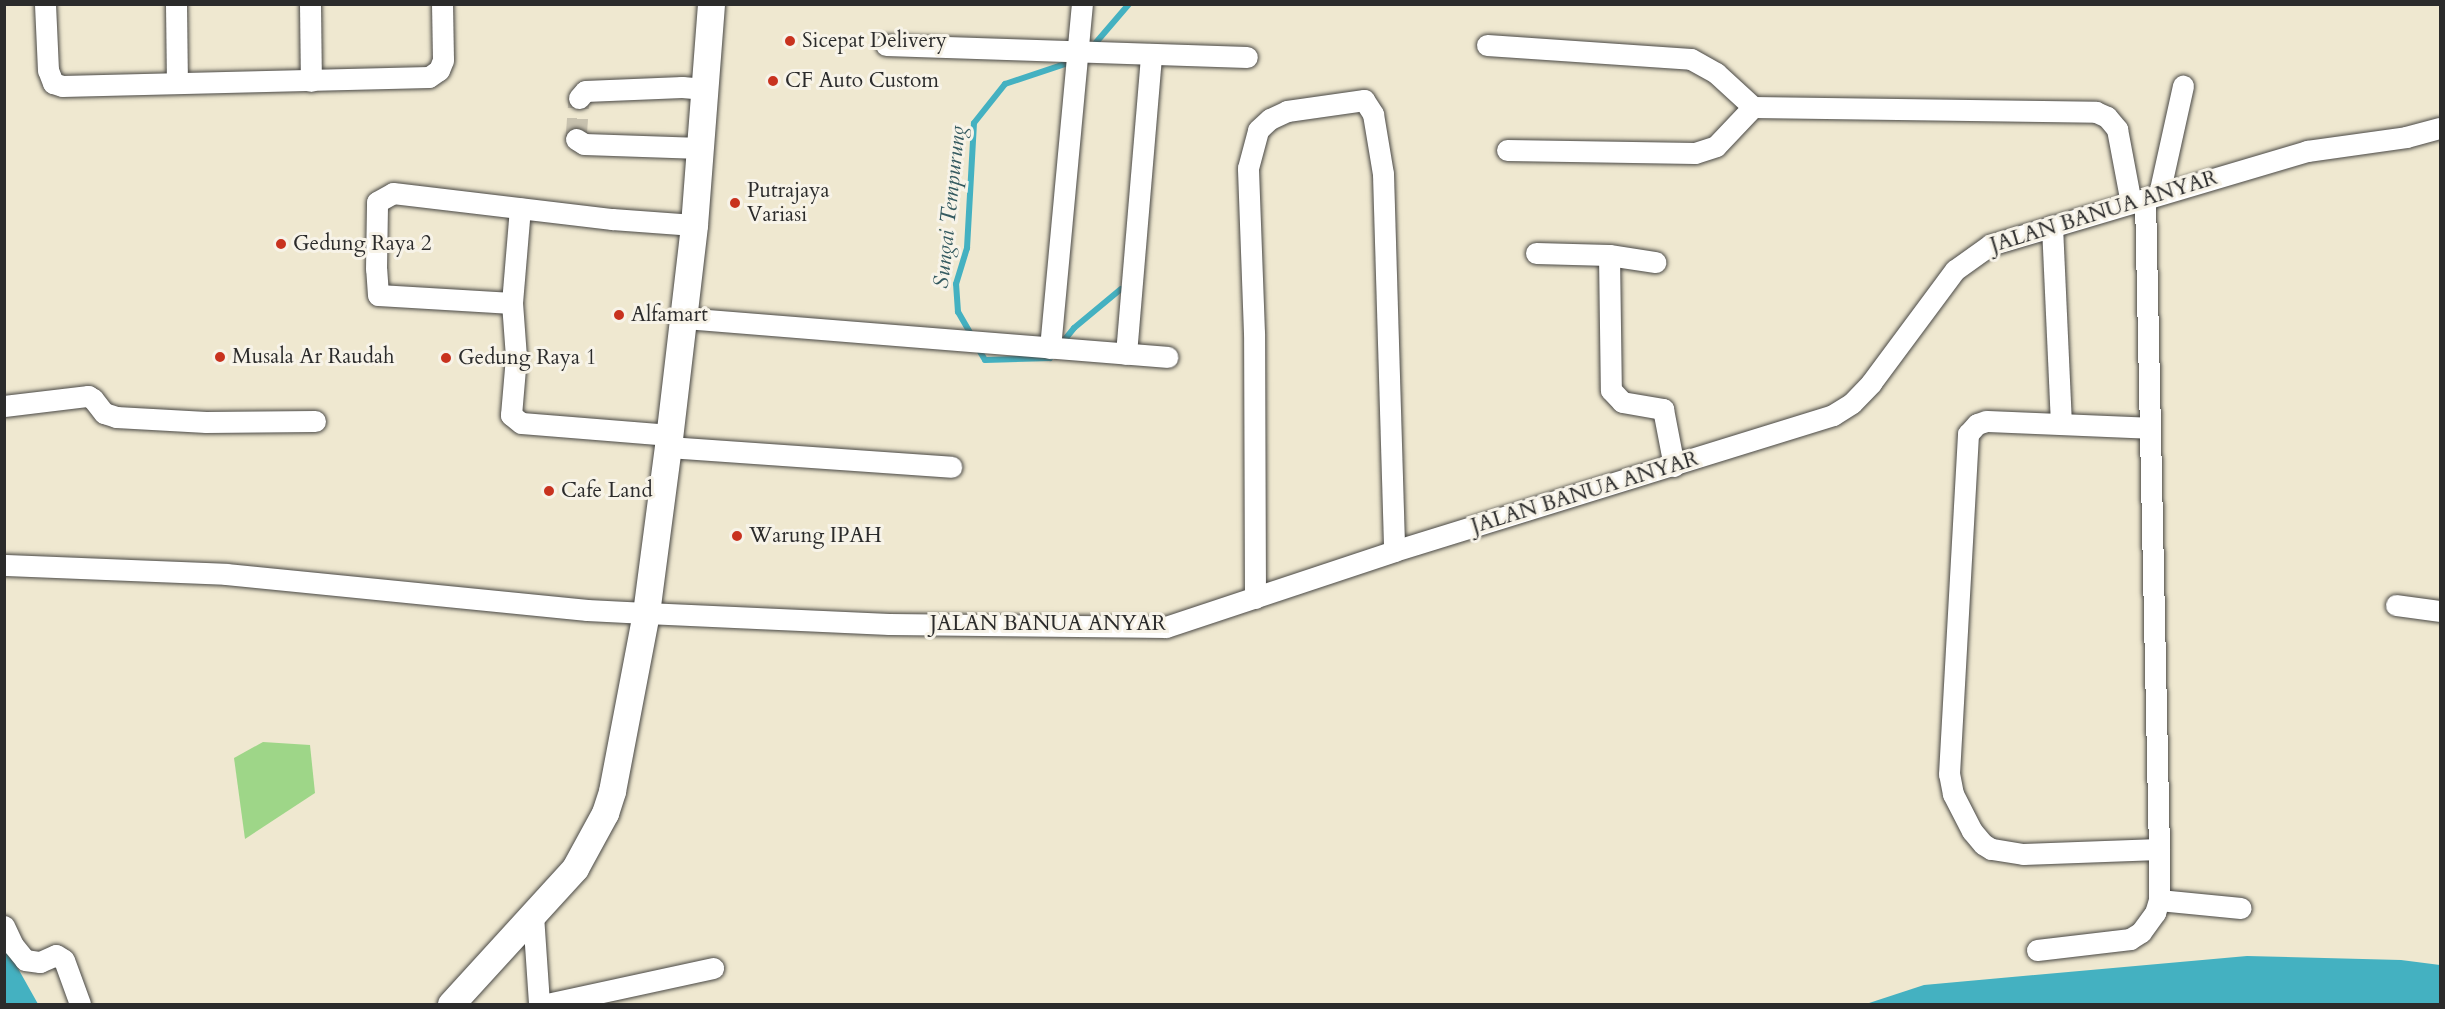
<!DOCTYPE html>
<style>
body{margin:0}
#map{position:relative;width:2445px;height:1009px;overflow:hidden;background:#efe8d0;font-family:Cardo,serif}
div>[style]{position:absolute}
.green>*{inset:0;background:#9ed688}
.water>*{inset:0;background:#44b1c1}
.stream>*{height:6px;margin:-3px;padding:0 3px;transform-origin:3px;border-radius:3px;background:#44b1c1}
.minor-tunnel>*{height:21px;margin-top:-10.5px;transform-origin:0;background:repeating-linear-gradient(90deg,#c8c2af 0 21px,transparent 0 31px)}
.roads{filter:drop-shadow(0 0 2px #484744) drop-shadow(0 0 2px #484744)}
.minor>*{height:21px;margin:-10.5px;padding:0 10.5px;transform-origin:10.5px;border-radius:10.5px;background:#fff}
.major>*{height:27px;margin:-13.5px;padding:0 13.5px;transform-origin:13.5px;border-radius:13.5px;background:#fff}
.dots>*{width:16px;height:16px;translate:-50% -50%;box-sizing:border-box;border:3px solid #f7f3e8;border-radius:50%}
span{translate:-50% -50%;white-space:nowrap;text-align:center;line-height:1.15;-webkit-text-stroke:6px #f7f3e8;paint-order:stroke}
.poi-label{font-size:21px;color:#2b2b2b}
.left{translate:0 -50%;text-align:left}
.street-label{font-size:21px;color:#2b2b2b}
.water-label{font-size:22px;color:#345a60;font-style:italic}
.frame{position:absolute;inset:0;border:6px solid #2b2b2b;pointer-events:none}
</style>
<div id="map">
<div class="green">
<div style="clip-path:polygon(263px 742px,310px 745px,315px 793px,245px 839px,234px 758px)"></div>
</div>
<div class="water">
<div style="clip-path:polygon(4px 943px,15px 963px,38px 1004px,5px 1004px)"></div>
<div style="clip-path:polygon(2247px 956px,2401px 960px,2440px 965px,2440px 1004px,1866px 1004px,1924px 985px)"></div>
</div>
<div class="stream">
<div style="left:1093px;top:46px;width:55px;rotate:-49.4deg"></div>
<div style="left:972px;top:336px;width:28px;rotate:-120deg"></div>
<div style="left:958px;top:312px;width:28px;rotate:-94deg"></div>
<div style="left:956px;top:284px;width:38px;rotate:-73deg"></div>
<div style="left:967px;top:248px;width:125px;rotate:-86.8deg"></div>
<div style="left:974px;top:123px;width:50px;rotate:-51.5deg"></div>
<div style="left:1005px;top:84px;width:73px;rotate:-18.4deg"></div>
<div style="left:1062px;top:343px;width:19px;rotate:-51deg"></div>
<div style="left:1074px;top:328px;width:61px;rotate:-39.7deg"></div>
<div style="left:976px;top:345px;width:17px;rotate:59deg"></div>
<div style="left:985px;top:360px;width:65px;rotate:-1.8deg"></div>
<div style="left:1050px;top:358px;width:6px;rotate:-51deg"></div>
</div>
<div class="minor-tunnel">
<div style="left:576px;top:139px;width:41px;rotate:-85.8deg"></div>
</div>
<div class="roads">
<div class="minor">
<div style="left:45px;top:4px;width:66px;rotate:87.4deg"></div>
<div style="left:48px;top:70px;width:14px;rotate:69deg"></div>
<div style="left:53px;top:83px;width:9px;rotate:18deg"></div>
<div style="left:62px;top:86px;width:367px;rotate:-1.4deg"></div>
<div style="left:429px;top:77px;width:12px;rotate:-35deg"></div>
<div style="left:439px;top:70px;width:11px;rotate:-68deg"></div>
<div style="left:443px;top:60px;width:56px;rotate:-91deg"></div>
<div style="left:176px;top:4px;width:79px;rotate:89.3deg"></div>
<div style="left:310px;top:4px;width:77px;rotate:89.3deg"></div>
<div style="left:886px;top:45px;width:361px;rotate:1.9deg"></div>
<div style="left:1487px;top:45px;width:204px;rotate:3.9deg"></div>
<div style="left:1691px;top:59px;width:29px;rotate:29deg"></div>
<div style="left:1716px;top:73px;width:50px;rotate:42.6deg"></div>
<div style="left:1753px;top:107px;width:343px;rotate:0.8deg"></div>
<div style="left:2096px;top:112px;width:12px;rotate:24deg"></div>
<div style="left:2107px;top:117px;width:16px;rotate:50deg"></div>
<div style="left:2117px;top:129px;width:75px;rotate:79.3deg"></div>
<div style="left:579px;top:98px;width:9px;rotate:-49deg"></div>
<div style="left:585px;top:91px;width:97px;rotate:-2.4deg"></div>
<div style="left:682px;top:87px;width:23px;rotate:5deg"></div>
<div style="left:576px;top:139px;width:9px;rotate:32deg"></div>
<div style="left:584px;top:144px;width:117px;rotate:2deg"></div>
<div style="left:1507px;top:150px;width:188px;rotate:0.9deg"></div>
<div style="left:1695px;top:153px;width:22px;rotate:-18deg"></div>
<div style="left:1716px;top:146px;width:54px;rotate:-46.5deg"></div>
<div style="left:2159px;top:194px;width:111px;rotate:-77.5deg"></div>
<div style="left:2145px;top:199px;width:650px;rotate:88.77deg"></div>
<div style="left:2159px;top:849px;width:136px;rotate:177.9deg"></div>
<div style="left:2023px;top:854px;width:32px;rotate:-171deg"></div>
<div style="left:1991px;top:849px;width:9px;rotate:-148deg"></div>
<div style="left:1983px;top:844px;width:17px;rotate:-130deg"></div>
<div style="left:1972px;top:831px;width:42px;rotate:-117.2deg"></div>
<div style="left:1953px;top:794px;width:20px;rotate:-101deg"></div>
<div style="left:1949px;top:774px;width:341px;rotate:-86.8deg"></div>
<div style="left:1968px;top:434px;width:13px;rotate:-48deg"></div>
<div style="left:1977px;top:424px;width:9px;rotate:-18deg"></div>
<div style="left:1986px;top:421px;width:164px;rotate:2.4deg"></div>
<div style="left:2052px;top:226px;width:197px;rotate:87.4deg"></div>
<div style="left:1536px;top:253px;width:73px;rotate:1.6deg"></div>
<div style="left:1609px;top:255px;width:47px;rotate:8.7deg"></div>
<div style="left:1609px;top:255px;width:135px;rotate:89.2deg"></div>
<div style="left:1611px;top:390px;width:16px;rotate:47deg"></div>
<div style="left:1622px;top:402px;width:42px;rotate:9.7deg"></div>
<div style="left:1663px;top:409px;width:58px;rotate:79.1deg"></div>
<div style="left:512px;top:303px;width:95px;rotate:-85.2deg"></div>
<div style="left:683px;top:318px;width:486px;rotate:4.6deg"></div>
<div style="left:1050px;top:348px;width:345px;rotate:-84.7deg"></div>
<div style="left:1126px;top:354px;width:301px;rotate:-85.2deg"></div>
<div style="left:4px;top:406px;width:85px;rotate:-6.8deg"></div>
<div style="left:88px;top:396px;width:6px;rotate:31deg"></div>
<div style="left:93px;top:399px;width:18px;rotate:52deg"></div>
<div style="left:104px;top:413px;width:13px;rotate:18deg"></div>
<div style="left:116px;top:417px;width:90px;rotate:3.2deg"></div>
<div style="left:206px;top:422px;width:109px;rotate:-0.5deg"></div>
<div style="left:670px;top:435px;width:149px;rotate:-175.4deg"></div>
<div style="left:521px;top:423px;width:13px;rotate:-141deg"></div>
<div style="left:511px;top:415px;width:58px;rotate:-85.1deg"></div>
<div style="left:516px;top:357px;width:54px;rotate:-94.2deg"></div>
<div style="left:512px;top:303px;width:134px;rotate:-176.6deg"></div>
<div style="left:378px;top:295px;width:26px;rotate:-94deg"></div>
<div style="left:376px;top:269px;width:67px;rotate:-89.1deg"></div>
<div style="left:377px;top:202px;width:18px;rotate:-29deg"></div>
<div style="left:393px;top:193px;width:221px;rotate:6.8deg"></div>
<div style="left:612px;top:219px;width:82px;rotate:4.2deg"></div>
<div style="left:668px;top:447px;width:284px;rotate:4deg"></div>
<div style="left:4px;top:565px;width:222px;rotate:2.3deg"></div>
<div style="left:226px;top:574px;width:363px;rotate:5.7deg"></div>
<div style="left:587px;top:610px;width:59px;rotate:2.9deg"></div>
<div style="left:646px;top:613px;width:243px;rotate:2.6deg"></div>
<div style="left:889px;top:624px;width:277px;rotate:0.6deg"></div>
<div style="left:1166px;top:627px;width:240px;rotate:-18.4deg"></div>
<div style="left:1394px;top:551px;width:460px;rotate:-17.2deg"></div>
<div style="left:1833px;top:415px;width:22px;rotate:-32deg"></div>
<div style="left:1852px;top:403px;width:28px;rotate:-46deg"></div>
<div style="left:1871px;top:383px;width:141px;rotate:-53.4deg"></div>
<div style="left:1955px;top:270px;width:43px;rotate:-35.5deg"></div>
<div style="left:1990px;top:245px;width:331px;rotate:-16.5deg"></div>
<div style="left:2307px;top:151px;width:100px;rotate:-8deg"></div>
<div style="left:2406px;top:137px;width:35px;rotate:-15deg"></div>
<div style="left:1255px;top:598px;width:265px;rotate:-90.2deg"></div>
<div style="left:1254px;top:333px;width:165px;rotate:-92.1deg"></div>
<div style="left:1248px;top:168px;width:39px;rotate:-75deg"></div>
<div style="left:1258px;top:130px;width:16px;rotate:-43deg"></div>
<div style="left:1270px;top:119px;width:19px;rotate:-25deg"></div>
<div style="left:1287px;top:111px;width:78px;rotate:-8.1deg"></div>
<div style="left:1364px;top:100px;width:17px;rotate:57deg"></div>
<div style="left:1373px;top:114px;width:61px;rotate:80.5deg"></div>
<div style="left:1383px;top:174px;width:377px;rotate:88.3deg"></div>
<div style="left:2396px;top:605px;width:44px;rotate:7.8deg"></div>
<div style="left:2159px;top:900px;width:82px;rotate:5.6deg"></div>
<div style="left:533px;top:915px;width:89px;rotate:86.1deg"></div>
<div style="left:4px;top:926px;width:21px;rotate:65deg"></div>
<div style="left:13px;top:945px;width:19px;rotate:51deg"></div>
<div style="left:25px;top:960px;width:15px;rotate:8deg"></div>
<div style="left:40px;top:962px;width:17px;rotate:-24deg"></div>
<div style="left:56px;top:955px;width:9px;rotate:32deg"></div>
<div style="left:64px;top:960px;width:47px;rotate:70deg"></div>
<div style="left:2037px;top:950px;width:94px;rotate:-6.7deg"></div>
<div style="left:2130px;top:939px;width:13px;rotate:-32deg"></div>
<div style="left:2141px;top:932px;width:24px;rotate:-54deg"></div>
<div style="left:2155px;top:913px;width:14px;rotate:-73deg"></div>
<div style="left:2159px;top:900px;width:51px;rotate:-90deg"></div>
<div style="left:547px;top:1004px;width:170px;rotate:-12.2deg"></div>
</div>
<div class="major">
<div style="left:451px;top:1004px;width:184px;rotate:-47.6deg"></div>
<div style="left:575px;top:868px;width:63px;rotate:-61.4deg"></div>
<div style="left:605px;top:813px;width:23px;rotate:-72deg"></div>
<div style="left:612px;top:791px;width:181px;rotate:-79.2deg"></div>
<div style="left:646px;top:613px;width:167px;rotate:-82.5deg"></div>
<div style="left:668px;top:447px;width:224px;rotate:-83.3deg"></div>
<div style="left:694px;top:225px;width:222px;rotate:-85.6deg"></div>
</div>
</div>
<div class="dots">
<div style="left:790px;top:41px;background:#c8321e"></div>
<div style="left:773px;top:81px;background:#c8321e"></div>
<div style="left:735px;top:203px;background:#c8321e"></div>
<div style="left:281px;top:244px;background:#c8321e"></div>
<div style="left:619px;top:315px;background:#c8321e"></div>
<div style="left:220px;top:357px;background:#c8321e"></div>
<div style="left:446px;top:358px;background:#c8321e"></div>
<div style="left:549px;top:491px;background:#c8321e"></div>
<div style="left:737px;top:536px;background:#c8321e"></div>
</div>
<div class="poi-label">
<span class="left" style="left:802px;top:41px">Sicepat Delivery</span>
<span class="left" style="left:785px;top:81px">CF Auto Custom</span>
<span class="left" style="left:747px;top:203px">Putrajaya<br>Variasi</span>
<span class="left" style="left:293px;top:244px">Gedung Raya 2</span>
<span class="left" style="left:631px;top:315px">Alfamart</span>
<span class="left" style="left:232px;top:357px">Musala Ar Raudah</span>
<span class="left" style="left:458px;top:358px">Gedung Raya 1</span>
<span class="left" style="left:561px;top:491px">Cafe Land</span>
<span class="left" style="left:749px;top:536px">Warung IPAH</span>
</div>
<div class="street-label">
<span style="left:2104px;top:212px;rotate:-17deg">JALAN BANUA ANYAR</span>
<span style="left:1585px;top:493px;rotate:-17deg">JALAN BANUA ANYAR</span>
<span style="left:1048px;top:624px">JALAN BANUA ANYAR</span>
</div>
<div class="water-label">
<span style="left:950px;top:207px;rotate:-84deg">Sungai Tempurung</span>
</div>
<div class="frame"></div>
</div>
